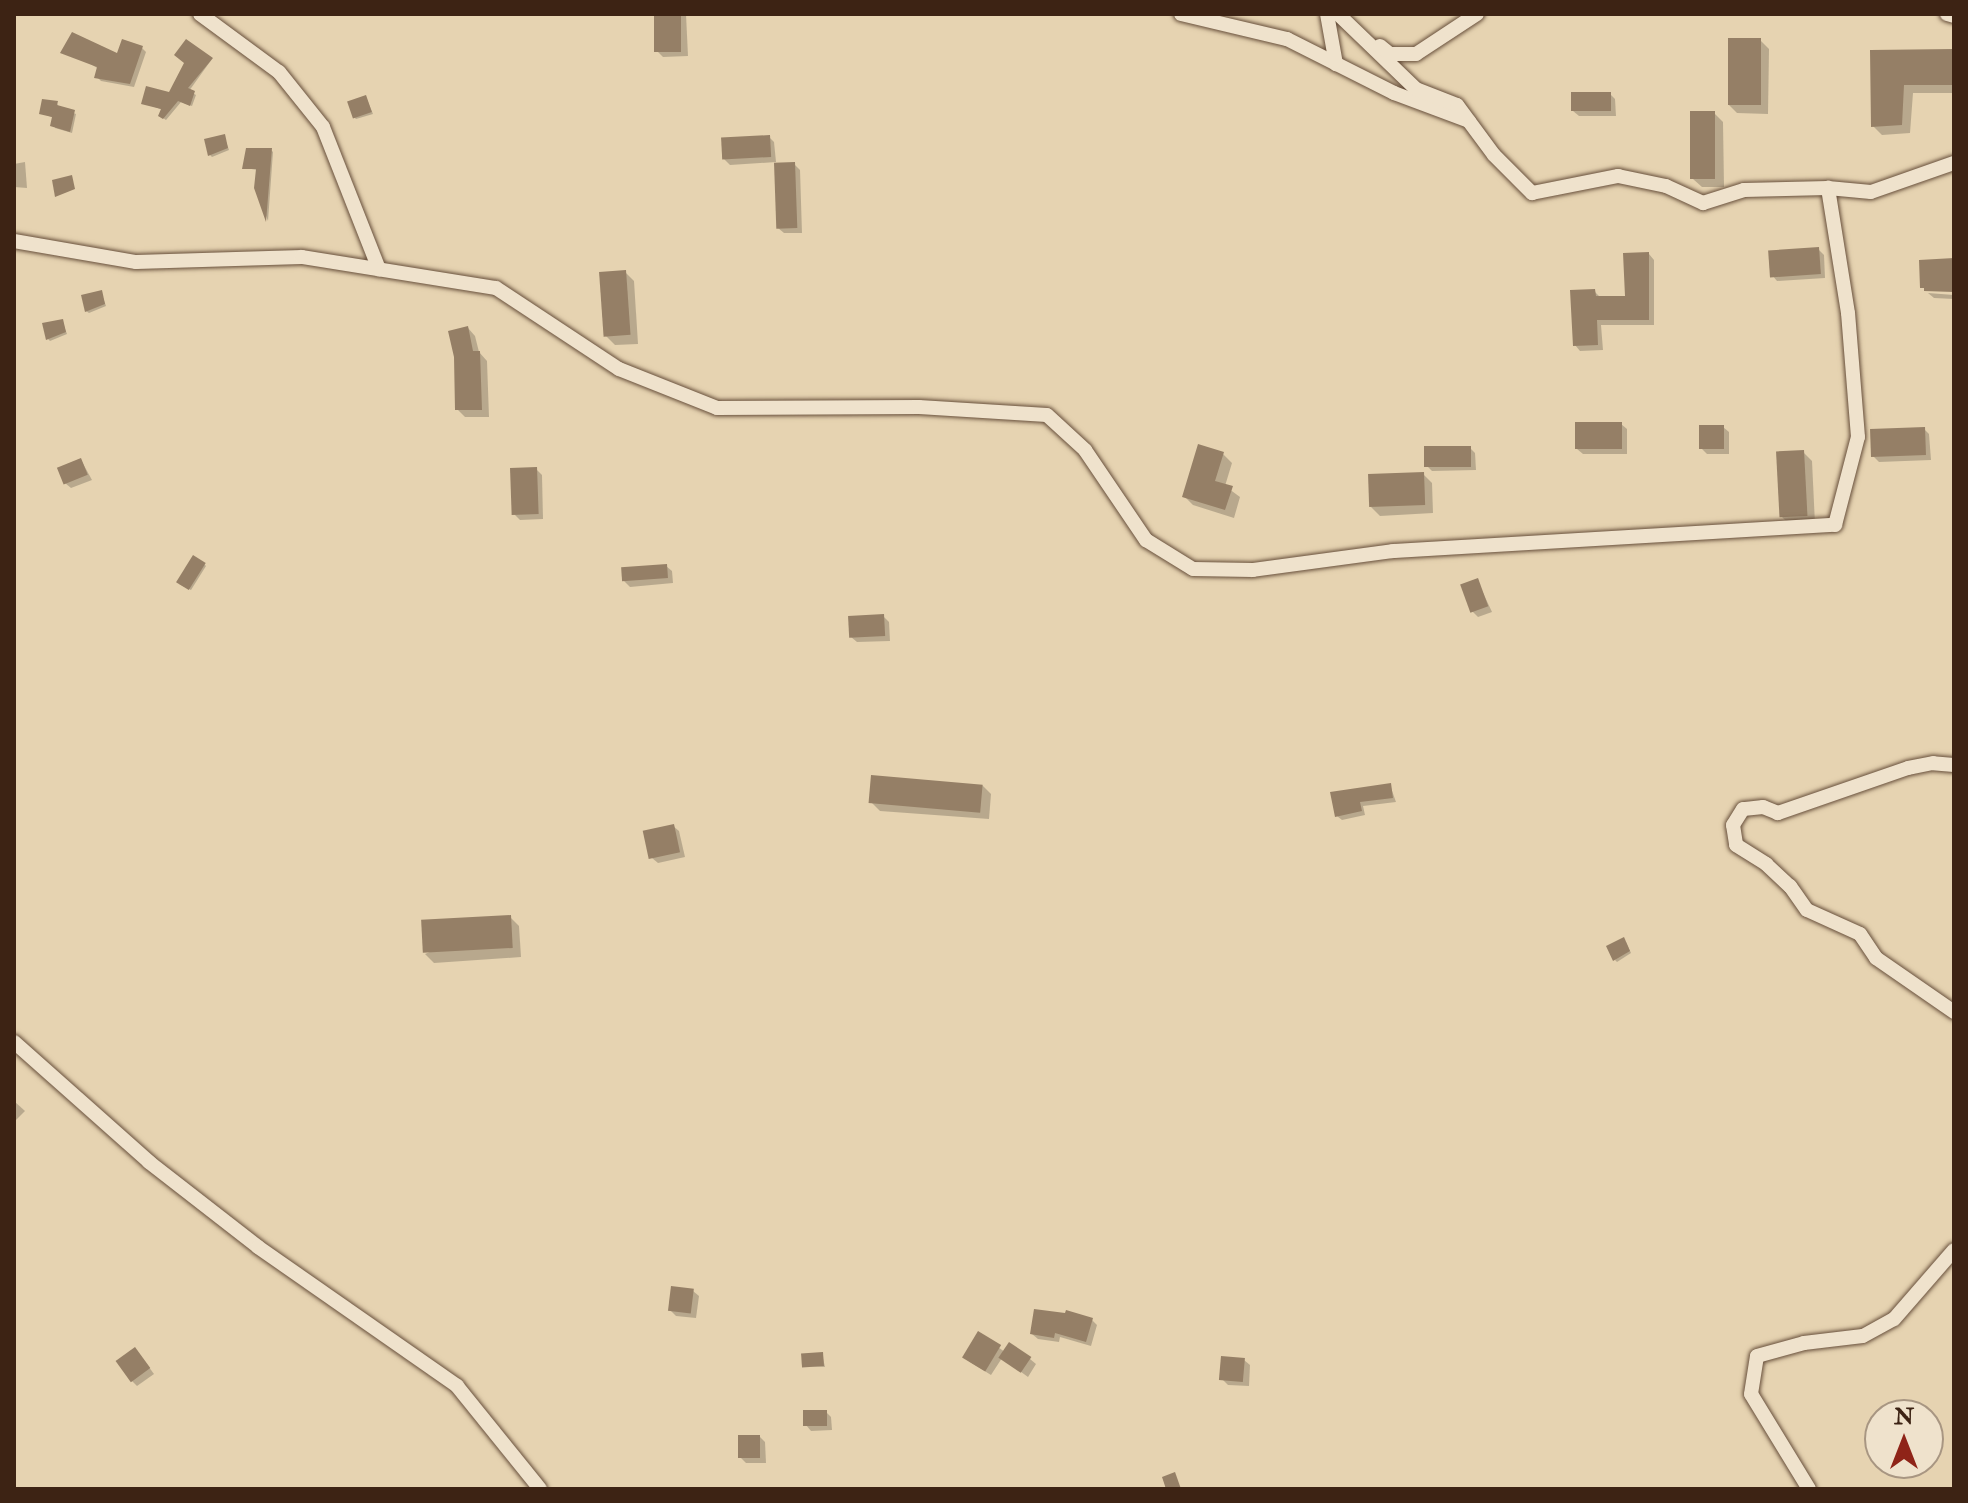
<!DOCTYPE html>
<style>
body{margin:0}
#map{position:relative;width:1968px;height:1503px;overflow:hidden;background:#e6d3b1;font-family:"IM FELL Double Pica",serif}
div>[style]{position:absolute}
.shadow>*{inset:0;background:#0003}
.building>*{inset:0;background:#957f66;transform-origin:0 0}
.roads{filter:drop-shadow(0 0 2px #674f3b) drop-shadow(0 0 2px #674f3b)}
.minor>*{height:14px;margin:-7px;padding:0 7px;transform-origin:7px;border-radius:7px;background:#efe2cc}
span{translate:-50% -50%;white-space:nowrap;text-align:center;line-height:1.15;-webkit-text-stroke:8px #efe2cc;paint-order:stroke}
.frame{position:absolute;inset:0;border:16px solid #3d2314;pointer-events:none}
.north{position:absolute;left:1864px;top:1399px;width:80px;height:80px;box-sizing:border-box;background:#efe2cc;border:2px solid #a89682;border-radius:50%;rotate:0deg;font-size:22px;font-weight:700;line-height:32px;text-align:center;color:#3d2314}
.north::after{content:'';display:block;margin:auto;width:28px;height:36px;background:#8f2418;clip-path:polygon(50% 0,100% 100%,50% 72%,0 100%)}
</style>
<div id="map">
<div class="shadow">
<div style="clip-path:polygon(656px 14px,686px 14px,688px 56px,663px 57px,657px 51px)"></div>
<div style="clip-path:polygon(1760px 40px,1769px 49px,1768px 114px,1737px 113px,1728px 104px)"></div>
<div style="clip-path:polygon(142px 48px,146px 52px,134px 87px,101px 81px,97px 77px,99px 69px,87px 62px)"></div>
<div style="clip-path:polygon(1954px 51px,1954px 93px,1913px 93px,1910px 133px,1882px 135px,1873px 126px,1872px 52px)"></div>
<div style="clip-path:polygon(212px 59px,189px 91px,196px 95px,192px 106px,181px 102px,166px 120px,160px 116px,163px 110px,144px 103px,170px 95px)"></div>
<div style="clip-path:polygon(1610px 94px,1615px 99px,1616px 116px,1579px 116px,1573px 111px)"></div>
<div style="clip-path:polygon(366px 97px,373px 114px,356px 119px,354px 117px)"></div>
<div style="clip-path:polygon(57px 103px,59px 108px,76px 114px,72px 133px,55px 128px,54px 118px,41px 113px)"></div>
<div style="clip-path:polygon(1714px 113px,1723px 122px,1724px 187px,1702px 187px,1693px 179px)"></div>
<div style="clip-path:polygon(224px 136px,229px 150px,212px 157px,210px 155px)"></div>
<div style="clip-path:polygon(769px 137px,774px 142px,776px 162px,730px 165px,724px 159px)"></div>
<div style="clip-path:polygon(271px 150px,273px 152px,268px 221px,256px 188px,258px 170px,245px 168px)"></div>
<div style="clip-path:polygon(25px 162px,27px 188px,14px 187px,14px 164px)"></div>
<div style="clip-path:polygon(794px 164px,800px 170px,802px 233px,784px 233px,778px 228px)"></div>
<div style="clip-path:polygon(1818px 249px,1824px 255px,1825px 278px,1777px 281px,1772px 275px)"></div>
<div style="clip-path:polygon(1649px 254px,1654px 260px,1654px 325px,1601px 325px,1603px 350px,1580px 351px,1575px 345px,1594px 291px,1601px 298px,1627px 298px)"></div>
<div style="clip-path:polygon(625px 272px,634px 281px,638px 344px,615px 345px,606px 336px)"></div>
<div style="clip-path:polygon(101px 292px,106px 306px,89px 313px,86px 311px)"></div>
<div style="clip-path:polygon(1928px 293px,1954px 295px,1954px 299px,1934px 298px)"></div>
<div style="clip-path:polygon(62px 321px,67px 334px,50px 341px,48px 339px)"></div>
<div style="clip-path:polygon(468px 328px,475px 336px,479px 352px,487px 361px,489px 417px,465px 417px,457px 409px)"></div>
<div style="clip-path:polygon(1621px 424px,1627px 429px,1627px 454px,1583px 454px,1577px 449px)"></div>
<div style="clip-path:polygon(1723px 427px,1729px 432px,1729px 454px,1707px 454px,1701px 448px)"></div>
<div style="clip-path:polygon(1924px 429px,1929px 434px,1931px 460px,1879px 462px,1873px 456px)"></div>
<div style="clip-path:polygon(1470px 448px,1475px 453px,1476px 470px,1432px 471px,1427px 466px)"></div>
<div style="clip-path:polygon(1803px 452px,1812px 461px,1815px 524px,1790px 525px,1781px 516px)"></div>
<div style="clip-path:polygon(1223px 454px,1232px 463px,1225px 486px,1240px 497px,1234px 518px,1193px 505px,1184px 496px)"></div>
<div style="clip-path:polygon(81px 460px,92px 480px,71px 488px,65px 483px)"></div>
<div style="clip-path:polygon(536px 469px,542px 475px,543px 519px,520px 520px,514px 514px)"></div>
<div style="clip-path:polygon(1423px 474px,1432px 483px,1433px 513px,1380px 516px,1371px 507px)"></div>
<div style="clip-path:polygon(204px 564px,206px 566px,191px 590px,179px 584px)"></div>
<div style="clip-path:polygon(666px 566px,672px 571px,673px 583px,630px 587px,624px 581px)"></div>
<div style="clip-path:polygon(1477px 580px,1492px 612px,1478px 617px,1472px 611px)"></div>
<div style="clip-path:polygon(883px 616px,889px 622px,890px 641px,857px 642px,851px 637px)"></div>
<div style="clip-path:polygon(982px 785px,991px 794px,989px 819px,880px 811px,871px 802px)"></div>
<div style="clip-path:polygon(1390px 785px,1396px 802px,1363px 806px,1365px 815px,1342px 820px,1337px 816px,1332px 793px)"></div>
<div style="clip-path:polygon(673px 826px,679px 831px,685px 857px,658px 863px,652px 858px)"></div>
<div style="clip-path:polygon(510px 917px,519px 926px,521px 957px,434px 963px,425px 954px)"></div>
<div style="clip-path:polygon(1626px 942px,1631px 953px,1617px 962px,1615px 960px)"></div>
<div style="clip-path:polygon(14px 1101px,25px 1111px,14px 1122px)"></div>
<div style="clip-path:polygon(693px 1291px,699px 1296px,696px 1318px,676px 1316px,670px 1310px)"></div>
<div style="clip-path:polygon(1092px 1320px,1097px 1325px,1091px 1346px,1060px 1337px,1059px 1342px,1038px 1339px,1032px 1334px)"></div>
<div style="clip-path:polygon(979px 1334px,1005px 1352px,1009px 1345px,1030px 1359px,1036px 1364px,1028px 1377px,1002px 1358px,991px 1375px,970px 1362px,964px 1357px)"></div>
<div style="clip-path:polygon(822px 1354px,825px 1367px,804px 1366px)"></div>
<div style="clip-path:polygon(140px 1355px,154px 1374px,137px 1386px,131px 1380px)"></div>
<div style="clip-path:polygon(1244px 1360px,1250px 1365px,1249px 1386px,1228px 1385px,1222px 1379px)"></div>
<div style="clip-path:polygon(826px 1412px,831px 1417px,832px 1430px,811px 1431px,806px 1425px)"></div>
<div style="clip-path:polygon(760px 1437px,765px 1442px,766px 1463px,746px 1463px,740px 1457px)"></div>
</div>
<div class="building">
<div style="left:654px;top:14px;width:27px;height:38px"></div>
<div style="clip-path:polygon(72px 32px,117px 53px,122px 39px,143px 46px,130px 84px,94px 78px,97px 67px,60px 53px)"></div>
<div style="left:1728px;top:38px;width:33px;height:67px"></div>
<div style="clip-path:polygon(186px 39px,213px 58px,188px 88px,195px 91px,190px 106px,178px 101px,163px 119px,158px 116px,161px 109px,141px 104px,146px 86px,169px 92px,184px 63px,174px 55px)"></div>
<div style="clip-path:polygon(1954px 49px,1954px 85px,1904px 85px,1902px 125px,1871px 127px,1870px 50px)"></div>
<div style="left:1571px;top:92px;width:40px;height:19px"></div>
<div style="left:366px;top:95px;width:18px;height:20px;rotate:71deg"></div>
<div style="clip-path:polygon(42px 99px,58px 101px,57px 105px,75px 110px,70px 132px,50px 126px,52px 117px,39px 114px)"></div>
<div style="left:1690px;top:111px;width:25px;height:68px"></div>
<div style="clip-path:polygon(225px 134px,228px 148px,208px 156px,204px 139px)"></div>
<div style="left:770px;top:135px;width:22px;height:49px;rotate:87deg"></div>
<div style="clip-path:polygon(246px 148px,272px 148px,266px 222px,254px 188px,256px 169px,242px 169px)"></div>
<div style="left:795px;top:162px;width:66px;height:21px;rotate:88deg"></div>
<div style="clip-path:polygon(72px 175px,75px 189px,55px 197px,52px 180px)"></div>
<div style="left:1819px;top:247px;width:27px;height:51px;rotate:86deg"></div>
<div style="clip-path:polygon(1649px 252px,1649px 320px,1597px 320px,1598px 345px,1573px 346px,1570px 290px,1595px 289px,1596px 296px,1625px 296px,1623px 253px)"></div>
<div style="clip-path:polygon(1954px 258px,1954px 292px,1924px 291px,1924px 288px,1920px 288px,1919px 260px)"></div>
<div style="left:626px;top:270px;width:65px;height:27px;rotate:86deg"></div>
<div style="clip-path:polygon(102px 290px,105px 304px,85px 312px,81px 295px)"></div>
<div style="clip-path:polygon(63px 319px,66px 332px,46px 340px,42px 323px)"></div>
<div style="clip-path:polygon(468px 326px,473px 351px,480px 351px,482px 410px,455px 410px,454px 357px,448px 331px)"></div>
<div style="left:1622px;top:422px;width:27px;height:47px;rotate:90deg"></div>
<div style="left:1699px;top:425px;width:25px;height:24px"></div>
<div style="left:1925px;top:427px;width:28px;height:55px;rotate:88deg"></div>
<div style="clip-path:polygon(1198px 444px,1224px 452px,1215px 481px,1233px 486px,1225px 510px,1182px 497px)"></div>
<div style="left:1424px;top:446px;width:47px;height:21px"></div>
<div style="left:1804px;top:450px;width:66px;height:28px;rotate:87deg"></div>
<div style="left:81px;top:458px;width:18px;height:26px;rotate:68deg"></div>
<div style="left:537px;top:467px;width:47px;height:27px;rotate:88deg"></div>
<div style="left:1424px;top:472px;width:33px;height:56px;rotate:88deg"></div>
<div style="left:193px;top:555px;width:15px;height:32px;rotate:32deg"></div>
<div style="left:667px;top:564px;width:14px;height:46px;rotate:86deg"></div>
<div style="left:1478px;top:578px;width:30px;height:19px;rotate:70deg"></div>
<div style="left:884px;top:614px;width:22px;height:36px;rotate:87deg"></div>
<div style="left:871px;top:775px;width:112px;height:28px;rotate:5deg"></div>
<div style="clip-path:polygon(1391px 783px,1393px 798px,1360px 802px,1362px 811px,1335px 817px,1330px 792px)"></div>
<div style="left:674px;top:824px;width:29px;height:32px;rotate:78deg"></div>
<div style="left:511px;top:915px;width:33px;height:90px;rotate:87deg"></div>
<div style="clip-path:polygon(1624px 937px,1630px 951px,1613px 961px,1606px 946px)"></div>
<div style="left:671px;top:1286px;width:23px;height:25px;rotate:7deg"></div>
<div style="clip-path:polygon(1034px 1309px,1065px 1313px,1066px 1310px,1093px 1318px,1086px 1342px,1055px 1333px,1054px 1338px,1030px 1334px)"></div>
<div style="left:978px;top:1331px;width:27px;height:31px;rotate:31deg"></div>
<div style="left:1009px;top:1342px;width:27px;height:19px;rotate:34deg"></div>
<div style="left:135px;top:1347px;width:26px;height:24px;rotate:54deg"></div>
<div style="left:823px;top:1352px;width:14px;height:22px;rotate:86deg"></div>
<div style="left:1221px;top:1356px;width:24px;height:24px;rotate:5deg"></div>
<div style="left:803px;top:1410px;width:24px;height:16px"></div>
<div style="left:738px;top:1435px;width:22px;height:23px"></div>
<div style="clip-path:polygon(1175px 1472px,1181px 1489px,1166px 1489px,1162px 1477px)"></div>
</div>
<div class="roads">
<div class="minor">
<div style="left:200px;top:14px;width:98px;rotate:36.3deg"></div>
<div style="left:279px;top:72px;width:70px;rotate:51.3deg"></div>
<div style="left:323px;top:127px;width:153px;rotate:68.5deg"></div>
<div style="left:1181px;top:14px;width:109px;rotate:13.3deg"></div>
<div style="left:1287px;top:39px;width:120px;rotate:26.8deg"></div>
<div style="left:1394px;top:93px;width:80px;rotate:20.5deg"></div>
<div style="left:1327px;top:14px;width:51px;rotate:79.8deg"></div>
<div style="left:1338px;top:14px;width:108px;rotate:43.9deg"></div>
<div style="left:1416px;top:89px;width:44px;rotate:21.3deg"></div>
<div style="left:1457px;top:105px;width:62px;rotate:53.5deg"></div>
<div style="left:1494px;top:155px;width:54px;rotate:45deg"></div>
<div style="left:1532px;top:193px;width:88px;rotate:-11.2deg"></div>
<div style="left:1618px;top:176px;width:49px;rotate:11.8deg"></div>
<div style="left:1666px;top:186px;width:41px;rotate:24.7deg"></div>
<div style="left:1703px;top:203px;width:43px;rotate:-17.6deg"></div>
<div style="left:1744px;top:190px;width:84px;rotate:-1.4deg"></div>
<div style="left:1828px;top:188px;width:43px;rotate:5.3deg"></div>
<div style="left:1871px;top:192px;width:88px;rotate:-19.3deg"></div>
<div style="left:1947px;top:14px;width:7px;rotate:16deg"></div>
<div style="left:1380px;top:46px;width:13px;rotate:39deg"></div>
<div style="left:1390px;top:54px;width:26px"></div>
<div style="left:1416px;top:54px;width:73px;rotate:-33.3deg"></div>
<div style="left:14px;top:241px;width:124px;rotate:9.8deg"></div>
<div style="left:136px;top:262px;width:166px;rotate:-1.7deg"></div>
<div style="left:302px;top:257px;width:196px;rotate:9.1deg"></div>
<div style="left:496px;top:288px;width:147px;rotate:33.4deg"></div>
<div style="left:619px;top:369px;width:105px;rotate:21.7deg"></div>
<div style="left:717px;top:408px;width:202px;rotate:-0.3deg"></div>
<div style="left:919px;top:407px;width:128px;rotate:3.6deg"></div>
<div style="left:1047px;top:415px;width:52px;rotate:42.6deg"></div>
<div style="left:1085px;top:450px;width:109px;rotate:55.9deg"></div>
<div style="left:1146px;top:540px;width:55px;rotate:31.7deg"></div>
<div style="left:1193px;top:569px;width:60px;rotate:1deg"></div>
<div style="left:1253px;top:570px;width:141px;rotate:-7.7deg"></div>
<div style="left:1393px;top:551px;width:443px;rotate:-3.4deg"></div>
<div style="left:1835px;top:525px;width:91px;rotate:-75.4deg"></div>
<div style="left:1858px;top:437px;width:124px;rotate:-94.6deg"></div>
<div style="left:1848px;top:313px;width:127px;rotate:-99.1deg"></div>
<div style="left:1954px;top:765px;width:21px;rotate:-175deg"></div>
<div style="left:1933px;top:763px;width:25px;rotate:169deg"></div>
<div style="left:1908px;top:768px;width:138px;rotate:160.9deg"></div>
<div style="left:1778px;top:813px;width:16px;rotate:-158deg"></div>
<div style="left:1763px;top:807px;width:20px;rotate:174deg"></div>
<div style="left:1743px;top:809px;width:19px;rotate:122deg"></div>
<div style="left:1733px;top:825px;width:20px;rotate:81deg"></div>
<div style="left:1736px;top:845px;width:36px;rotate:32deg"></div>
<div style="left:1766px;top:864px;width:33px;rotate:43deg"></div>
<div style="left:1790px;top:886px;width:29px;rotate:55deg"></div>
<div style="left:1807px;top:910px;width:58px;rotate:24.4deg"></div>
<div style="left:1860px;top:934px;width:29px;rotate:56deg"></div>
<div style="left:1876px;top:958px;width:95px;rotate:34.7deg"></div>
<div style="left:14px;top:1042px;width:181px;rotate:41.6deg"></div>
<div style="left:149px;top:1162px;width:138px;rotate:37.9deg"></div>
<div style="left:258px;top:1247px;width:243px;rotate:34.9deg"></div>
<div style="left:457px;top:1386px;width:132px;rotate:51.1deg"></div>
<div style="left:1809px;top:1489px;width:111px;rotate:-121.4deg"></div>
<div style="left:1751px;top:1394px;width:38px;rotate:-81deg"></div>
<div style="left:1757px;top:1356px;width:49px;rotate:-15.5deg"></div>
<div style="left:1804px;top:1343px;width:59px;rotate:-6.8deg"></div>
<div style="left:1863px;top:1336px;width:35px;rotate:-29deg"></div>
<div style="left:1894px;top:1319px;width:91px;rotate:-49deg"></div>
</div>
</div>
<div class="frame"></div>
<div class="north">N</div>
</div>
